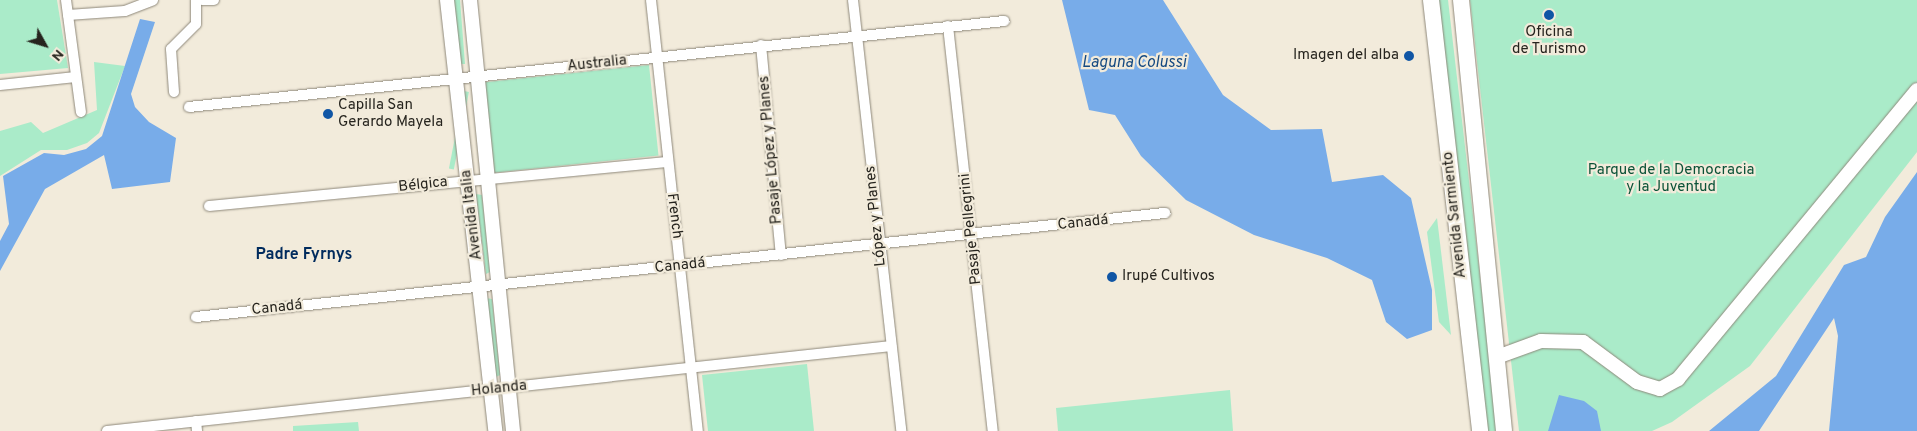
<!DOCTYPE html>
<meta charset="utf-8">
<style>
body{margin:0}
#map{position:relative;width:1917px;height:431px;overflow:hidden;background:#f2ebdb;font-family:Overpass,sans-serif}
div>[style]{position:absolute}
.green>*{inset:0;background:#aaebc9;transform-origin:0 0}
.water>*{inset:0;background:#78ace9}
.roads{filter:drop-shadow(0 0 1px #8e887a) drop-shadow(0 0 1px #8e887a)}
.street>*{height:10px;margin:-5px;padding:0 5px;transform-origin:5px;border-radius:5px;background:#fff}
.secondary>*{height:14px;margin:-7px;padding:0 7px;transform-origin:7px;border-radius:7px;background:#fff}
.primary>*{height:16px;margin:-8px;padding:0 8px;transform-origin:8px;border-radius:8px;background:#fff}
.dots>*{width:14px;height:14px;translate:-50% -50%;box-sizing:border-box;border:2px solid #f2ebdb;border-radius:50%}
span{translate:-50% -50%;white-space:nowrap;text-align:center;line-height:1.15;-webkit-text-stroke:4.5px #f2ebdb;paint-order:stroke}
.poi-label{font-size:15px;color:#26241e}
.right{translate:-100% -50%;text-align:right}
.left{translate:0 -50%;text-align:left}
.street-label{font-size:15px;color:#26241e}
.park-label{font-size:15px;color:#0a5237}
.water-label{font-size:16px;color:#144981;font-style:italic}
.neighbourhood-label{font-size:16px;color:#002b5d;font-weight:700}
.north{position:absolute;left:20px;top:20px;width:50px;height:50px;-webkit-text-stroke:4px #f2ebdb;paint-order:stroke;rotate:129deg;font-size:14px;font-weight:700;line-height:20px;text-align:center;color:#26241e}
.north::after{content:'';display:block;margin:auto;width:18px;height:22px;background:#26241e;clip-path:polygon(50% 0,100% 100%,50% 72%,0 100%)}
</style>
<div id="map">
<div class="green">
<div style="clip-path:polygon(0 0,57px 0,68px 68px,0 74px)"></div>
<div style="clip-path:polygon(453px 0,460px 0,465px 64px,461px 64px)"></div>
<div style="clip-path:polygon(1436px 0,1448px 0,1498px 431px,1483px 431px)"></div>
<div style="clip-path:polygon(1470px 0,1917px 0,1917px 152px,1750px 366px,1672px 422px,1652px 431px,1519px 431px)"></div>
<div style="clip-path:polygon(94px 62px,125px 66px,99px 133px,87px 143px,67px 150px,41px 150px,0 176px,0 131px,31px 122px,43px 133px,97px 110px)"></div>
<div style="left:649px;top:65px;width:91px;height:165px;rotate:84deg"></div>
<div style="left:464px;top:91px;width:5px;height:79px;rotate:11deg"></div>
<div style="clip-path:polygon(476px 194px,482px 195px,490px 272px,486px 274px)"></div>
<div style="clip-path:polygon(1437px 218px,1451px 335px,1439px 322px,1427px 232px)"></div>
<div style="clip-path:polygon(486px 298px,492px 299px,500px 375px,496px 377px)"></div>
<div style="clip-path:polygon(807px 364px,814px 431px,708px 431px,702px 375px)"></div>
<div style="clip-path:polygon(1230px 390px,1233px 431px,1058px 431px,1056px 408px)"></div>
<div style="clip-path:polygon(358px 422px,359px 431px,293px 431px,293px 426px)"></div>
</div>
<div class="water">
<div style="clip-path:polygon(1062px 0,1163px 0,1223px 95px,1271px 130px,1322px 129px,1332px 182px,1383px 175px,1411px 198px,1432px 290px,1432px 330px,1407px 339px,1386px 322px,1372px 280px,1327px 258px,1254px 235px,1186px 200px,1141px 156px,1115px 115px,1089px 110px)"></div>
<div style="clip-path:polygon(140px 19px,155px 22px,131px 94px,135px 107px,149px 122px,176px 138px,170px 182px,112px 189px,104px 155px,45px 189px,0 271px,0 241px,9px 224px,3px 176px,44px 153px,64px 155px,86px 149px,102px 136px)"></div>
<div style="clip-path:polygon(1917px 172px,1917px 431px,1829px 431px,1838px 336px,1834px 318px,1759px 431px,1709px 431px,1776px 376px,1844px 265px,1866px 257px,1885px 217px)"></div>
<div style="clip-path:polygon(1559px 395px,1584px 401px,1597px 411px,1601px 431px,1548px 431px)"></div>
</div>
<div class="roads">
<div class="street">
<div style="left:66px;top:0;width:113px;rotate:82.4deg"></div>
<div style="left:202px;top:0;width:12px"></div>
<div style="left:651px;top:0;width:434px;rotate:83.8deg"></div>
<div style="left:853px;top:0;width:434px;rotate:83.6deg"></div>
<div style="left:68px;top:15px;width:57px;rotate:-4deg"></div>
<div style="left:125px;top:11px;width:30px;rotate:-21deg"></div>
<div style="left:948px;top:26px;width:407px;rotate:83.7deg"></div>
<div style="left:761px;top:45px;width:211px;rotate:84.6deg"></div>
<div style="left:0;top:85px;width:76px;rotate:-6deg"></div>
<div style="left:174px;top:92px;width:43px;rotate:-94deg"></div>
<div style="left:171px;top:49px;width:35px;rotate:-45deg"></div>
<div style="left:196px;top:24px;width:24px;rotate:-90deg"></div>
<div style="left:189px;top:107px;width:820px;rotate:-6.02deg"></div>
<div style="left:209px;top:206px;width:460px;rotate:-5.5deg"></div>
<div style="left:196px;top:317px;width:975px;rotate:-6.13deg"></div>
<div style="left:196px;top:421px;width:10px;rotate:84deg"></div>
<div style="left:107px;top:431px;width:789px;rotate:-6.19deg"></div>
</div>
<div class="secondary">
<div style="left:447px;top:0;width:434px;rotate:83.6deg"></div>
<div style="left:470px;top:0;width:433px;rotate:84.3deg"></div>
<div style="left:1497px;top:357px;width:47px;rotate:-20deg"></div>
<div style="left:1541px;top:341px;width:42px;rotate:1.4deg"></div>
<div style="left:1583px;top:342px;width:67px;rotate:36.5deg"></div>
<div style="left:1637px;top:382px;width:24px;rotate:17deg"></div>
<div style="left:1660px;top:389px;width:21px;rotate:-29deg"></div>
<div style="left:1678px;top:379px;width:375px;rotate:-50.4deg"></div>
</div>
<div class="primary">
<div style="left:1431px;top:0;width:434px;rotate:83.5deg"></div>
<div style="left:1461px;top:0;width:433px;rotate:84.3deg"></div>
</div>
</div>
<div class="dots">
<div style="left:1549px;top:15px;background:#1056a5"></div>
<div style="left:1409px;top:56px;background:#1056a5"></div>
<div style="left:328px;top:114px;background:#1056a5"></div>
<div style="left:1112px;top:277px;background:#1056a5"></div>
</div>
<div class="poi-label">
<span style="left:1549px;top:41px">Oficina<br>de Turismo</span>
<span class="right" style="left:1399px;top:56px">Imagen del alba</span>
<span class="left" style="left:338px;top:114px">Capilla San<br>Gerardo Mayela</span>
<span class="left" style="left:1122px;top:277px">Irupé Cultivos</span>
</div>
<div class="street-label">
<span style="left:597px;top:64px;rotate:-6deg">Australia</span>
<span style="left:771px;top:150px;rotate:-95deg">Pasaje López y Planes</span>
<span style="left:423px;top:185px;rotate:-6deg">Bélgica</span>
<span style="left:472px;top:215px;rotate:-97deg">Avenida Italia</span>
<span style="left:1455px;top:215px;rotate:-96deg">Avenida Sarmiento</span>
<span style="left:674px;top:216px;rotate:83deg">French</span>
<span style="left:876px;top:216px;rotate:-96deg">López y Planes</span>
<span style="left:1083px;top:223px;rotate:-6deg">Canadá</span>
<span style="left:971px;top:229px;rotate:-96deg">Pasaje Pellegrini</span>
<span style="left:680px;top:266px;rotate:-6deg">Canadá</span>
<span style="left:277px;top:308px;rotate:-6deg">Canadá</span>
<span style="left:499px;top:389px;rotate:-6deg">Holanda</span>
</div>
<div class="park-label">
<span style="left:1671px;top:179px">Parque de la Democracia<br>y la Juventud</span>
</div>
<div class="water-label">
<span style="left:1134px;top:63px">Laguna Colussi</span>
</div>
<div class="neighbourhood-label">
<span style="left:304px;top:255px">Padre Fyrnys</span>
</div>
<div class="north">N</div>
</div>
